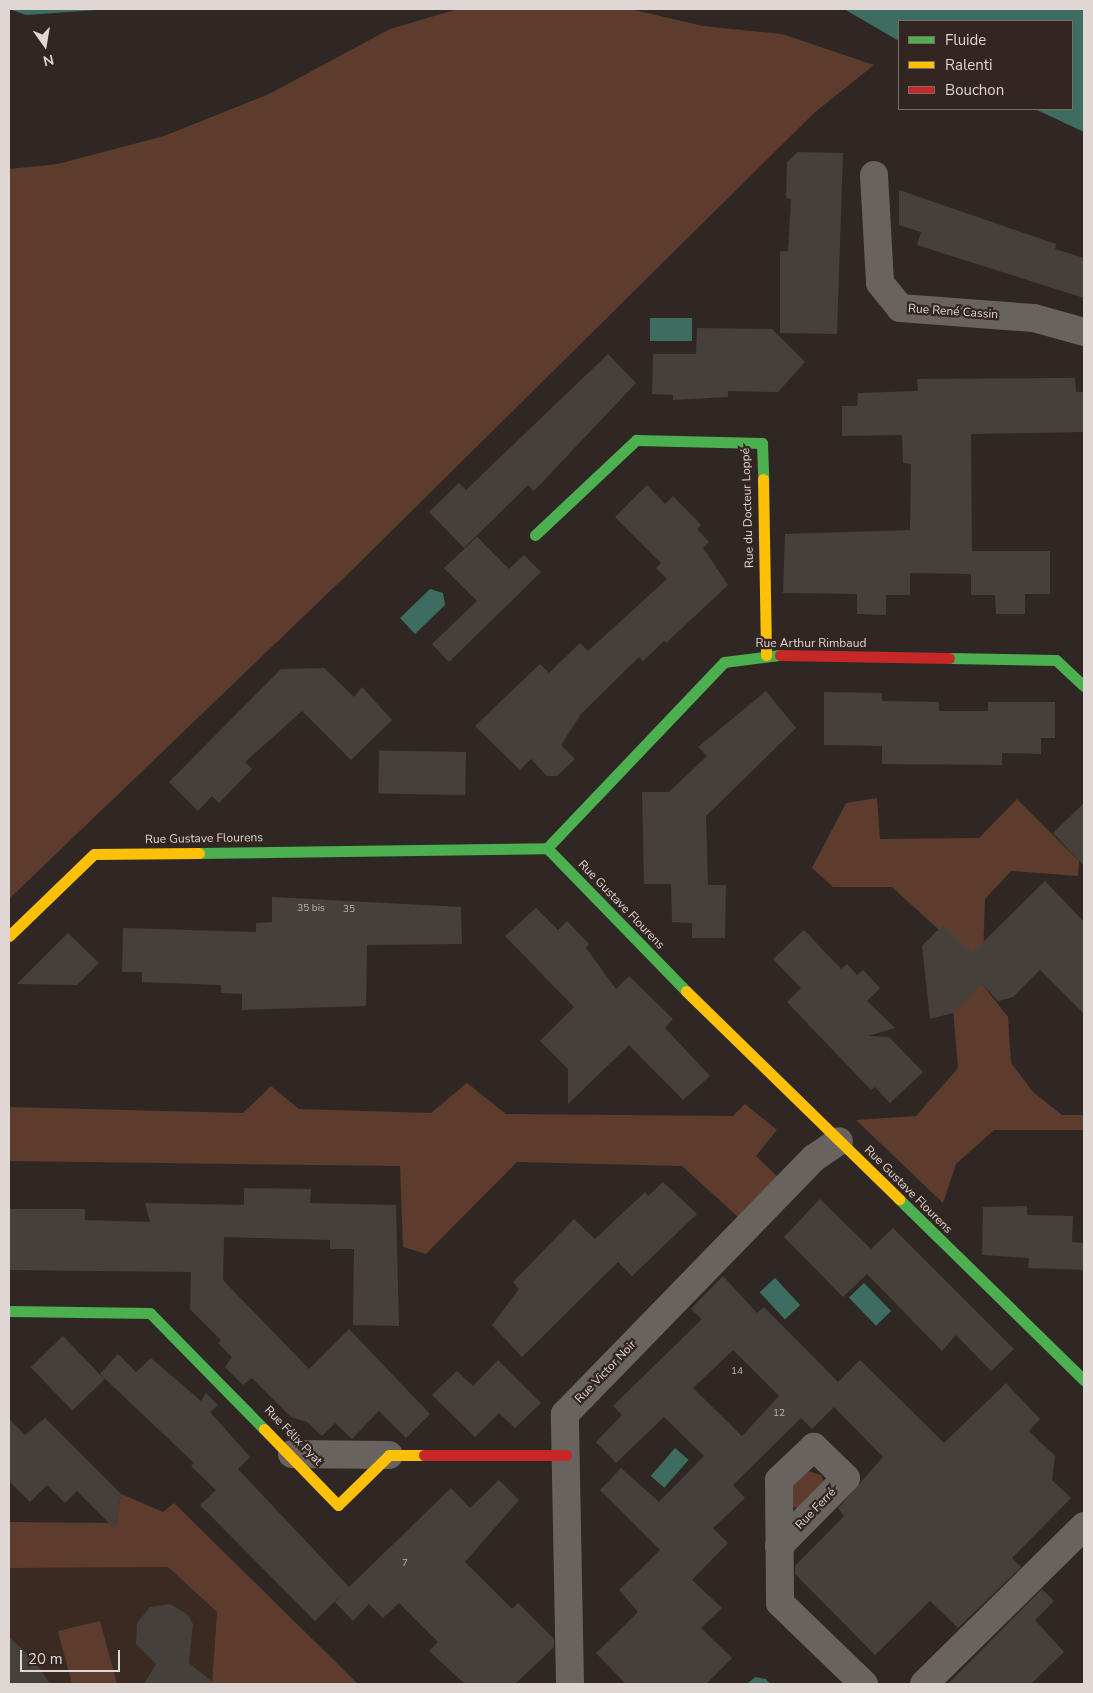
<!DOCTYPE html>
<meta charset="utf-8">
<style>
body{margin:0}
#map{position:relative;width:1093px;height:1693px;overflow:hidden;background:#2f2724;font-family:"Nunito Sans",sans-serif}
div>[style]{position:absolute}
.built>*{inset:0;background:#3b2a22}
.green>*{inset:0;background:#5e3c2d}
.water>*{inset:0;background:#3d6d61;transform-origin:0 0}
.building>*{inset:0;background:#46403c;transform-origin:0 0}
.street>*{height:28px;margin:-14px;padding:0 14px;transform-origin:14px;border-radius:14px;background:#696360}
.fast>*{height:11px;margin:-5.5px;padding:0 5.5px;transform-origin:5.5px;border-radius:5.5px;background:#4caf50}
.slow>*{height:11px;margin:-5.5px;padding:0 5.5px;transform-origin:5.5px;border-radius:5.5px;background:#ffc107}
.jam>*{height:11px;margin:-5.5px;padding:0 5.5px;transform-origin:5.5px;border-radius:5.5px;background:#c62828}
span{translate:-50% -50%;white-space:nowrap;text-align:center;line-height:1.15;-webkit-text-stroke:4.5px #332620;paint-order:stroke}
.number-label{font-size:10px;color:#b9b1ad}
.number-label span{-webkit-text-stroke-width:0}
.street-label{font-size:12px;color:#dfd7d3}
.frame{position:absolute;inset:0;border:10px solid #dfd7d3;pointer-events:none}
.legend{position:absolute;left:898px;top:20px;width:175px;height:90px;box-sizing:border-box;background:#332620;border:1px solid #786d68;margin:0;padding:6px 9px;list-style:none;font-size:15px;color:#dfd7d3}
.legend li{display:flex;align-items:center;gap:10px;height:25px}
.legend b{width:25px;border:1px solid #786d68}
.north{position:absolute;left:20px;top:20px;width:50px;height:50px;-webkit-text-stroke:4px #332620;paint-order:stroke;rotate:167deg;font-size:14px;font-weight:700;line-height:20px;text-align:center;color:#dfd7d3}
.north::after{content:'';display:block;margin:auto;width:18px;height:22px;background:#dfd7d3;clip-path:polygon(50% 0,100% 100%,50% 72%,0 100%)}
.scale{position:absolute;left:20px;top:1650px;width:100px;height:22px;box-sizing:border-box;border:2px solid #dfd7d3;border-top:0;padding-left:6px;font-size:15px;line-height:18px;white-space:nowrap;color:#dfd7d3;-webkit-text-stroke:4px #332620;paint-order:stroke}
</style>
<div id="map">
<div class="built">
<div style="clip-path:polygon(168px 1567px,217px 1612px,212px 1684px,9px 1684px,9px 1568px)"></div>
</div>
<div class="green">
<div style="clip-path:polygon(458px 9px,630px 9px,703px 26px,782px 34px,874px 65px,814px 113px,353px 569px,9px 899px,9px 169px,58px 164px,164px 136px,269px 94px,390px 29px)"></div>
<div style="clip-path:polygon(877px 798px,880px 839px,979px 838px,1017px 799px,1079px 861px,1078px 876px,1011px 871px,985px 899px,982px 984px,1008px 1017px,1011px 1063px,1033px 1092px,1062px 1115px,1084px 1115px,1084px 1130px,994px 1130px,956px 1164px,943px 1203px,856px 1120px,916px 1116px,958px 1068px,953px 1009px,938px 962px,938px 929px,892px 887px,833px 887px,812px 868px,846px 803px)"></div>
<div style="clip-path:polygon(467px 1083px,506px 1114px,733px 1116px,745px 1104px,777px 1130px,756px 1156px,787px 1186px,748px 1226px,682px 1166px,517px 1162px,426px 1254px,403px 1247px,400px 1166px,9px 1161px,9px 1107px,243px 1113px,271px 1086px,299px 1109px,431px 1113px)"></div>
<div style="clip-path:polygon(808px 1471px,821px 1475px,824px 1482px,802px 1509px,796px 1508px,790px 1504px,787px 1492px)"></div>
<div style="clip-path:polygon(121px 1494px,163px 1512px,174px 1503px,358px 1684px,212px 1684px,217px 1612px,168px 1567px,9px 1568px,9px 1522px,116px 1523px)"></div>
<div style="clip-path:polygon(100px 1621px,117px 1684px,72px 1684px,58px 1631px)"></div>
</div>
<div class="water">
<div style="clip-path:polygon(9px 9px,111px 9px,26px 15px)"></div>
<div style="clip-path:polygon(844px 9px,1084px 9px,1084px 132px,1035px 109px,1072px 109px,1072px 21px,899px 21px,899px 41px)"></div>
<div style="left:650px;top:318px;width:42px;height:23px"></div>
<div style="clip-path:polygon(430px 589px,443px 593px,445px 605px,415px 634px,400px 618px)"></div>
<div style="left:775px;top:1278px;width:37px;height:21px;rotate:47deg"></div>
<div style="left:864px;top:1283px;width:39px;height:21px;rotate:46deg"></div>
<div style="left:675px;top:1448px;width:18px;height:37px;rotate:41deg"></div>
<div style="clip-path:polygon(755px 1677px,766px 1679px,770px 1684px,747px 1684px)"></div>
</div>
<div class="building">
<div style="clip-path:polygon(798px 152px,843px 153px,837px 334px,780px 333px,780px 251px,788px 251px,791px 199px,786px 198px,787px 162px)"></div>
<div style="clip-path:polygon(899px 190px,1056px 244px,1055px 249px,1084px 258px,1084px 298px,917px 245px,921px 232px,899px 225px)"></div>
<div style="clip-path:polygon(697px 328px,772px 329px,805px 362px,778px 392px,728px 391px,728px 397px,673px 400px,673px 395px,652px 394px,653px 354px,696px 354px)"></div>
<div style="clip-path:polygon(608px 354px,636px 383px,534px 491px,528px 485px,464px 548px,429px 512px,459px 483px,466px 490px)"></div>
<div style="clip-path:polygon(1075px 378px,1076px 392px,1084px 392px,1084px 432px,971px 434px,972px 551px,1050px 551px,1050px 594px,1025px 594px,1025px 614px,996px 614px,995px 595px,971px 595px,971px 574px,910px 573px,910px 595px,886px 595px,886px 615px,857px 614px,857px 594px,783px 593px,785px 534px,910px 530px,911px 464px,903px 463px,902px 435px,842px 436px,842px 406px,857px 406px,858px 393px,918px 391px,917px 379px)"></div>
<div style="clip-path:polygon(647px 485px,665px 504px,673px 496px,701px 525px,697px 529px,709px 542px,703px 548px,728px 585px,666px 643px,664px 641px,643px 661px,639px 657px,581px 714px,561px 745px,575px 759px,557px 776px,547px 776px,531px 759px,520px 770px,475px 726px,540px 664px,549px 673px,580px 643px,588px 651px,667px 579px,656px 568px,661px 563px,615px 517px)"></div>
<div style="clip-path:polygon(477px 537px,509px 569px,524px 555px,541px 572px,449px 662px,432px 644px,477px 601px,444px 568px)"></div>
<div style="clip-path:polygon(324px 668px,354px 697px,362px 687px,392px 720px,351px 760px,302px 711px,245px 762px,252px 769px,219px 803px,212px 796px,198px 811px,169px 782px,281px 669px)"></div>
<div style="clip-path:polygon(766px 691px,796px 728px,706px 816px,708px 885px,726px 885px,725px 938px,692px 938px,692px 923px,672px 922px,671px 884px,644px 884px,642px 792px,669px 792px,707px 756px,698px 747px)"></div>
<div style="clip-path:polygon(824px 692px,882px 693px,882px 701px,939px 702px,939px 711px,988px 711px,988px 702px,1055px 702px,1055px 738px,1041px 738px,1041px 754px,1002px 753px,1002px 765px,882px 764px,882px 746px,824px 745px)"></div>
<div style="left:466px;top:752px;width:43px;height:87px;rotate:91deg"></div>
<div style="clip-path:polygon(1084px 803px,1084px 866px,1053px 833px)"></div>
<div style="clip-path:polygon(1045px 881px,1084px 922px,1084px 1014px,1040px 970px,1013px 997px,998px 1001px,982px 984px,953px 1013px,930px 1019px,922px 946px,943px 925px,972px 953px)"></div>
<div style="clip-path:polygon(272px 897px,461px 907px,462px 944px,367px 945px,366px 1006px,242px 1010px,242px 994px,221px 993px,221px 985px,142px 982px,142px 972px,122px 972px,123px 928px,256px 932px,256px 923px,272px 922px)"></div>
<div style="clip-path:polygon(536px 908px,558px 930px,567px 921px,589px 944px,586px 948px,616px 989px,629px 976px,673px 1019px,665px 1028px,710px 1076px,683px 1100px,629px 1045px,568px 1104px,568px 1069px,540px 1041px,574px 1007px,505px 936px)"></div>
<div style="clip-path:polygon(804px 930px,841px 969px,847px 964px,857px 975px,863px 970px,880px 988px,867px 1001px,895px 1028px,868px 1036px,889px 1037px,923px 1072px,890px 1103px,875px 1087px,871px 1090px,787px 1002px,801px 988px,773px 959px)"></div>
<div style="clip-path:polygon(68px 933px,99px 963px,77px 985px,17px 984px)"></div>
<div style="clip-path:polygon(663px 1182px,697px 1214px,632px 1276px,618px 1262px,522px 1357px,492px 1325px,519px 1289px,513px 1282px,574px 1219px,595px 1239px,645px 1192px,648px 1196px)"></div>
<div style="clip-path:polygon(244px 1188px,311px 1189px,310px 1203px,396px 1205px,399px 1326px,353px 1325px,354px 1249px,330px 1249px,330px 1240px,224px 1237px,223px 1280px,309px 1369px,349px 1329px,430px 1414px,406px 1438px,379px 1411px,352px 1439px,335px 1423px,322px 1436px,307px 1422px,291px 1417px,252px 1378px,243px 1385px,225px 1367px,232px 1357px,218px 1343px,221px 1340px,190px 1309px,191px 1272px,9px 1270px,9px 1209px,85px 1209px,85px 1220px,150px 1222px,145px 1203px,244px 1205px)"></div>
<div style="clip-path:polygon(820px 1199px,871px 1249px,893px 1228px,1014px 1349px,991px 1371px,956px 1335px,942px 1351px,867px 1274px,843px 1297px,784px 1237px)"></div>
<div style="clip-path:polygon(1027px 1206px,1027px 1215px,1073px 1216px,1072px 1242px,1084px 1243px,1084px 1270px,1028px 1268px,1029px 1258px,982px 1255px,983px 1207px)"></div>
<div style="clip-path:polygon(evenodd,723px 1276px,757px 1313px,764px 1307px,838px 1382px,860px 1360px,944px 1443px,1006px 1383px,1040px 1419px,1029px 1431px,1055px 1456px,1052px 1480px,1071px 1498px,1012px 1558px,1021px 1567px,958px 1628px,930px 1601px,875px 1655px,795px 1574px,795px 1566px,844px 1516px,838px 1508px,883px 1457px,834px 1407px,812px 1429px,801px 1418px,733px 1485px,745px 1498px,713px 1528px,728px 1543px,692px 1580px,722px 1608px,701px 1628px,732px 1658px,706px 1684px,626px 1684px,596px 1653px,638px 1612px,619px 1590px,660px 1550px,600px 1490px,621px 1468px,659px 1502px,704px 1456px,664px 1417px,616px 1463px,596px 1442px,622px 1415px,613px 1406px,702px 1319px,691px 1309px,723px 1276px,733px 1350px,779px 1396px,742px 1436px,693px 1388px,733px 1350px)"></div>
<div style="left:63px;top:1336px;width:60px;height:45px;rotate:46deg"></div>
<div style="clip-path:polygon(118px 1354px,136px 1372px,151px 1358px,201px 1401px,206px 1393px,218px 1405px,210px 1412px,250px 1457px,238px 1469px,349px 1587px,451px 1488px,470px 1508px,499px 1480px,519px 1500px,465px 1562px,512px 1609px,518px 1603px,554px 1639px,554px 1647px,515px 1684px,465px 1684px,429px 1651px,438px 1642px,399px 1603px,383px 1618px,369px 1604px,353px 1621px,335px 1602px,341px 1595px,315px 1621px,200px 1505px,216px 1490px,191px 1466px,194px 1463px,100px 1374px)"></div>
<div style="clip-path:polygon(498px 1360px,541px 1403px,515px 1428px,499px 1413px,475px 1437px,432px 1395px,457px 1371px,473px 1386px)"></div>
<div style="clip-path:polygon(45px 1418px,121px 1494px,115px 1529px,77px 1491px,65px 1503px,47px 1485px,30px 1502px,9px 1481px,9px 1419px,25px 1435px)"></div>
<div style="clip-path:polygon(1042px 1589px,1054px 1601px,1035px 1620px,1064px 1652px,1031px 1684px,948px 1684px)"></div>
<div style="clip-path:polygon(170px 1604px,188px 1615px,193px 1624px,189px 1663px,215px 1684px,144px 1684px,156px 1664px,136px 1644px,137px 1623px,150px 1607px)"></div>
<div style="clip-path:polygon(9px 1637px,35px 1661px,50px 1684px,9px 1684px)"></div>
</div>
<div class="street">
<div style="left:874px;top:175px;width:108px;rotate:86.8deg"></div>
<div style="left:880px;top:283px;width:32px;rotate:51deg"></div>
<div style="left:900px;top:308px;width:134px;rotate:4.3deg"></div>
<div style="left:1034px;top:318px;width:52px;rotate:15.6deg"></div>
<div style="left:292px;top:1454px;width:97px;rotate:0.6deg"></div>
<div style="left:779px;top:1546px;width:95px;rotate:-45.4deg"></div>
<div style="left:846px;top:1478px;width:45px;rotate:-135.9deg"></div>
<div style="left:814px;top:1447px;width:48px;rotate:136.7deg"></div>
<div style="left:779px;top:1480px;width:123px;rotate:89.5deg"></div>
<div style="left:780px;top:1603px;width:117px;rotate:44deg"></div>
<div style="left:570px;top:1684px;width:270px;rotate:-91.1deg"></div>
<div style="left:565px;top:1414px;width:357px;rotate:-45.8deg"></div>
<div style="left:814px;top:1158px;width:30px;rotate:-34deg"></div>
<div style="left:924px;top:1684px;width:225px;rotate:-44.6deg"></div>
</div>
<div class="fast">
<div style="left:535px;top:535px;width:139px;rotate:-43.2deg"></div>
<div style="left:636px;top:440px;width:126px;rotate:1.4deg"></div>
<div style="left:762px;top:443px;width:36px;rotate:88deg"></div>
<div style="left:949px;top:658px;width:107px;rotate:1.1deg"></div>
<div style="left:1056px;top:660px;width:38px;rotate:43deg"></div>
<div style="left:547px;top:848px;width:257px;rotate:-46.4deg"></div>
<div style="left:724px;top:662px;width:56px;rotate:-7.1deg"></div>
<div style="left:199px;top:853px;width:348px;rotate:-0.8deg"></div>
<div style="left:547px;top:848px;width:199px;rotate:45.8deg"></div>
<div style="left:899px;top:1199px;width:259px;rotate:44.4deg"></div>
<div style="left:9px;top:1311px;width:141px;rotate:0.8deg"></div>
<div style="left:150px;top:1313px;width:163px;rotate:45.5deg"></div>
</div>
<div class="slow">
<div style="left:763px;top:479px;width:176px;rotate:89deg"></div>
<div style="left:9px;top:936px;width:118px;rotate:-44deg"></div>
<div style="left:94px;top:854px;width:105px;rotate:-0.5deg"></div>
<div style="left:686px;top:991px;width:298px;rotate:44.3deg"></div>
<div style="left:264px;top:1429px;width:106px;rotate:45.8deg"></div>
<div style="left:338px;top:1505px;width:71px;rotate:-44.4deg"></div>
<div style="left:389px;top:1455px;width:35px"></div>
</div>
<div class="jam">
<div style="left:780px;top:655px;width:169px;rotate:1deg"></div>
<div style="left:424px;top:1455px;width:142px"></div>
</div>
<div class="number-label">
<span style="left:311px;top:909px">35 bis</span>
<span style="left:349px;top:910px">35</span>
<span style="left:737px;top:1372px">14</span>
<span style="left:779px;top:1414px">12</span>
<span style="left:405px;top:1564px">7</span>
</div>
<div class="street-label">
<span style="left:953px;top:312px;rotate:4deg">Rue René Cassin</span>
<span style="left:748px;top:508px;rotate:-92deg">Rue du Docteur Loppé</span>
<span style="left:811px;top:644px">Rue Arthur Rimbaud</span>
<span style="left:204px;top:839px;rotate:-1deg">Rue Gustave Flourens</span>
<span style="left:621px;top:905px;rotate:46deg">Rue Gustave Flourens</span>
<span style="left:908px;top:1190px;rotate:45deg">Rue Gustave Flourens</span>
<span style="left:606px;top:1372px;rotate:-46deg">Rue Victor Noir</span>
<span style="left:293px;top:1436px;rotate:46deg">Rue Félix Pyat</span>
<span style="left:816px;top:1509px;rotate:-46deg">Rue Ferré</span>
</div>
<div class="frame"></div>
<ul class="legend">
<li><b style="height:6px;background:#4caf50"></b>Fluide</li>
<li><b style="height:6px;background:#ffc107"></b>Ralenti</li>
<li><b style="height:6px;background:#c62828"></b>Bouchon</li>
</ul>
<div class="north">N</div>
<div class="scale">20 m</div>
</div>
